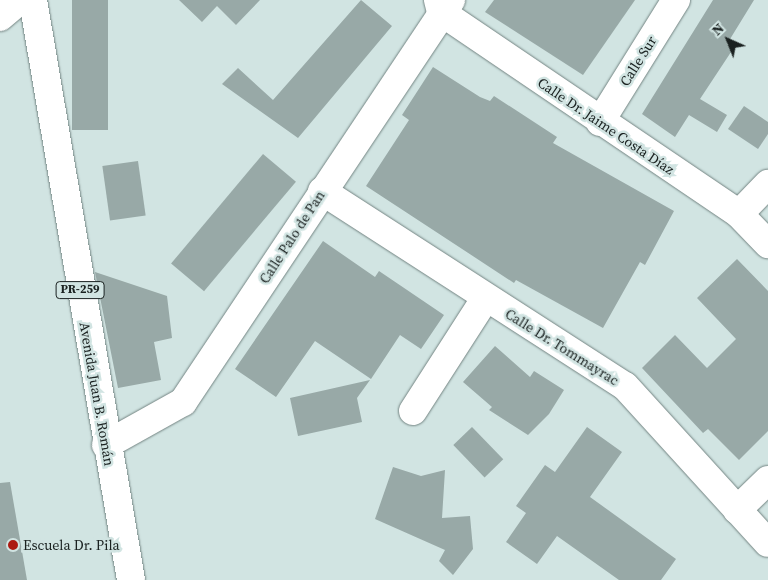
<!DOCTYPE html>
<meta charset="utf-8">
<style>
body{margin:0}
#map{position:relative;width:768px;height:580px;overflow:hidden;background:#d1e4e2;font-family:"Source Serif 4",serif}
div>[style]{position:absolute}
.building>*{inset:0;background:#98a9a7;transform-origin:0 0}
.roads{filter:drop-shadow(0 0 1px #738482) drop-shadow(0 0 1px #738482)}
.minor>*{height:28px;margin:-14px;padding:0 14px;transform-origin:14px;border-radius:14px;background:#fff}
.major>*{height:28px;margin:-14px;padding:0 14px;transform-origin:14px;border-radius:14px;background:#fff}
.dots>*{width:14px;height:14px;translate:-50% -50%;box-sizing:border-box;border:2px solid #d1e4e2;border-radius:50%}
span{translate:-50% -50%;white-space:nowrap;text-align:center;line-height:1.15;-webkit-text-stroke:5px #d1e4e2;paint-order:stroke}
.shield-label span{padding:1px 4px;background:#d1e4e2;border:1px solid;border-radius:4px;-webkit-text-stroke-width:0}
.shield-label{font-size:12px;color:#1a2120;font-weight:700}
.street-label{font-size:14px;color:#1a2120}
.poi-label{font-size:14px;color:#1a2120}
.left{translate:0 -50%;text-align:left}
.north{position:absolute;left:703px;top:15px;width:50px;height:50px;-webkit-text-stroke:4px #d1e4e2;paint-order:stroke;rotate:316deg;font-size:14px;font-weight:700;line-height:20px;text-align:center;color:#1a2120}
.north::after{content:'';display:block;margin:auto;width:18px;height:22px;background:#1a2120;clip-path:polygon(50% 0,100% 100%,50% 72%,0 100%)}
</style>
<div id="map">
<div class="building">
<div style="left:72px;top:0;width:36px;height:130px"></div>
<div style="clip-path:polygon(179px 0,260px 0,236px 25px,217px 6px,202px 22px)"></div>
<div style="clip-path:polygon(361px 0,392px 26px,298px 138px,222px 84px,238px 68px,273px 100px)"></div>
<div style="clip-path:polygon(494px 0,635px 0,583px 75px,485px 12px)"></div>
<div style="clip-path:polygon(713px 0,754px 0,727px 44px,733px 49px,700px 99px,727px 115px,717px 132px,689px 115px,675px 137px,642px 114px)"></div>
<div style="clip-path:polygon(433px 67px,480px 97px,490px 101px,494px 96px,557px 137px,553px 143px,674px 211px,645px 265px,640px 262px,603px 328px,516px 280px,514px 283px,366px 186px,409px 120px,402px 115px)"></div>
<div style="clip-path:polygon(744px 106px,768px 122px,768px 134px,758px 149px,728px 129px)"></div>
<div style="left:263px;top:154px;width:43px;height:143px;rotate:40deg"></div>
<div style="left:138px;top:161px;width:55px;height:36px;rotate:82deg"></div>
<div style="clip-path:polygon(323px 241px,375px 277px,379px 271px,444px 315px,421px 349px,400px 335px,371px 379px,315px 341px,276px 397px,235px 369px)"></div>
<div style="clip-path:polygon(737px 259px,768px 291px,768px 431px,739px 460px,708px 429px,703px 433px,642px 368px,675px 335px,707px 368px,736px 339px,697px 298px)"></div>
<div style="clip-path:polygon(95px 272px,167px 296px,172px 338px,154px 342px,161px 380px,118px 388px)"></div>
<div style="clip-path:polygon(495px 346px,530px 377px,534px 371px,564px 390px,549px 414px,528px 435px,489px 410px,492px 407px,463px 382px)"></div>
<div style="clip-path:polygon(370px 380px,357px 398px,362px 422px,298px 436px,290px 398px)"></div>
<div style="left:472px;top:427px;width:45px;height:26px;rotate:46deg"></div>
<div style="clip-path:polygon(587px 427px,622px 452px,590px 497px,676px 559px,661px 580px,619px 580px,557px 536px,537px 564px,506px 542px,526px 513px,516px 506px,545px 465px,555px 472px)"></div>
<div style="clip-path:polygon(393px 467px,421px 476px,445px 470px,442px 518px,470px 516px,473px 549px,453px 575px,439px 561px,445px 550px,375px 519px)"></div>
<div style="clip-path:polygon(10px 482px,27px 580px,0 580px,0 483px)"></div>
</div>
<div class="roads">
<div class="minor">
<div style="left:438px;top:0;width:12px;rotate:76deg"></div>
<div style="left:441px;top:12px;width:360px;rotate:34.1deg"></div>
<div style="left:739px;top:214px;width:42px;rotate:46deg"></div>
<div style="left:0;top:17px;width:26px;rotate:-40deg"></div>
<div style="left:600px;top:122px;width:144px;rotate:-58.1deg"></div>
<div style="left:322px;top:191px;width:360px;rotate:32.8deg"></div>
<div style="left:625px;top:386px;width:212px;rotate:47.7deg"></div>
<div style="left:739px;top:214px;width:42px;rotate:-46deg"></div>
<div style="left:413px;top:411px;width:133px;rotate:-57.3deg"></div>
<div style="left:106px;top:445px;width:88px;rotate:-29.2deg"></div>
<div style="left:183px;top:402px;width:483px;rotate:-56.3deg"></div>
<div style="left:737px;top:510px;width:43px;rotate:-44.1deg"></div>
</div>
<div class="major">
<div style="left:33px;top:0;width:588px;rotate:80.41deg"></div>
</div>
</div>
<div class="dots">
<div style="left:13px;top:545px;background:#ac1b13"></div>
</div>
<div class="shield-label">
<span style="left:80px;top:290px">PR-259</span>
</div>
<div class="street-label">
<span style="left:638px;top:61px;rotate:-58deg">Calle Sur</span>
<span style="left:606px;top:126px;rotate:34deg">Calle Dr. Jaime Costa Díaz</span>
<span style="left:292px;top:237px;rotate:-57deg">Calle Palo de Pan</span>
<span style="left:562px;top:347px;rotate:32deg">Calle Dr. Tommayrac</span>
<span style="left:97px;top:394px;rotate:80deg">Avenida Juan B. Román</span>
</div>
<div class="poi-label">
<span class="left" style="left:23px;top:545px">Escuela Dr. Pila</span>
</div>
<div class="north">N</div>
</div>
